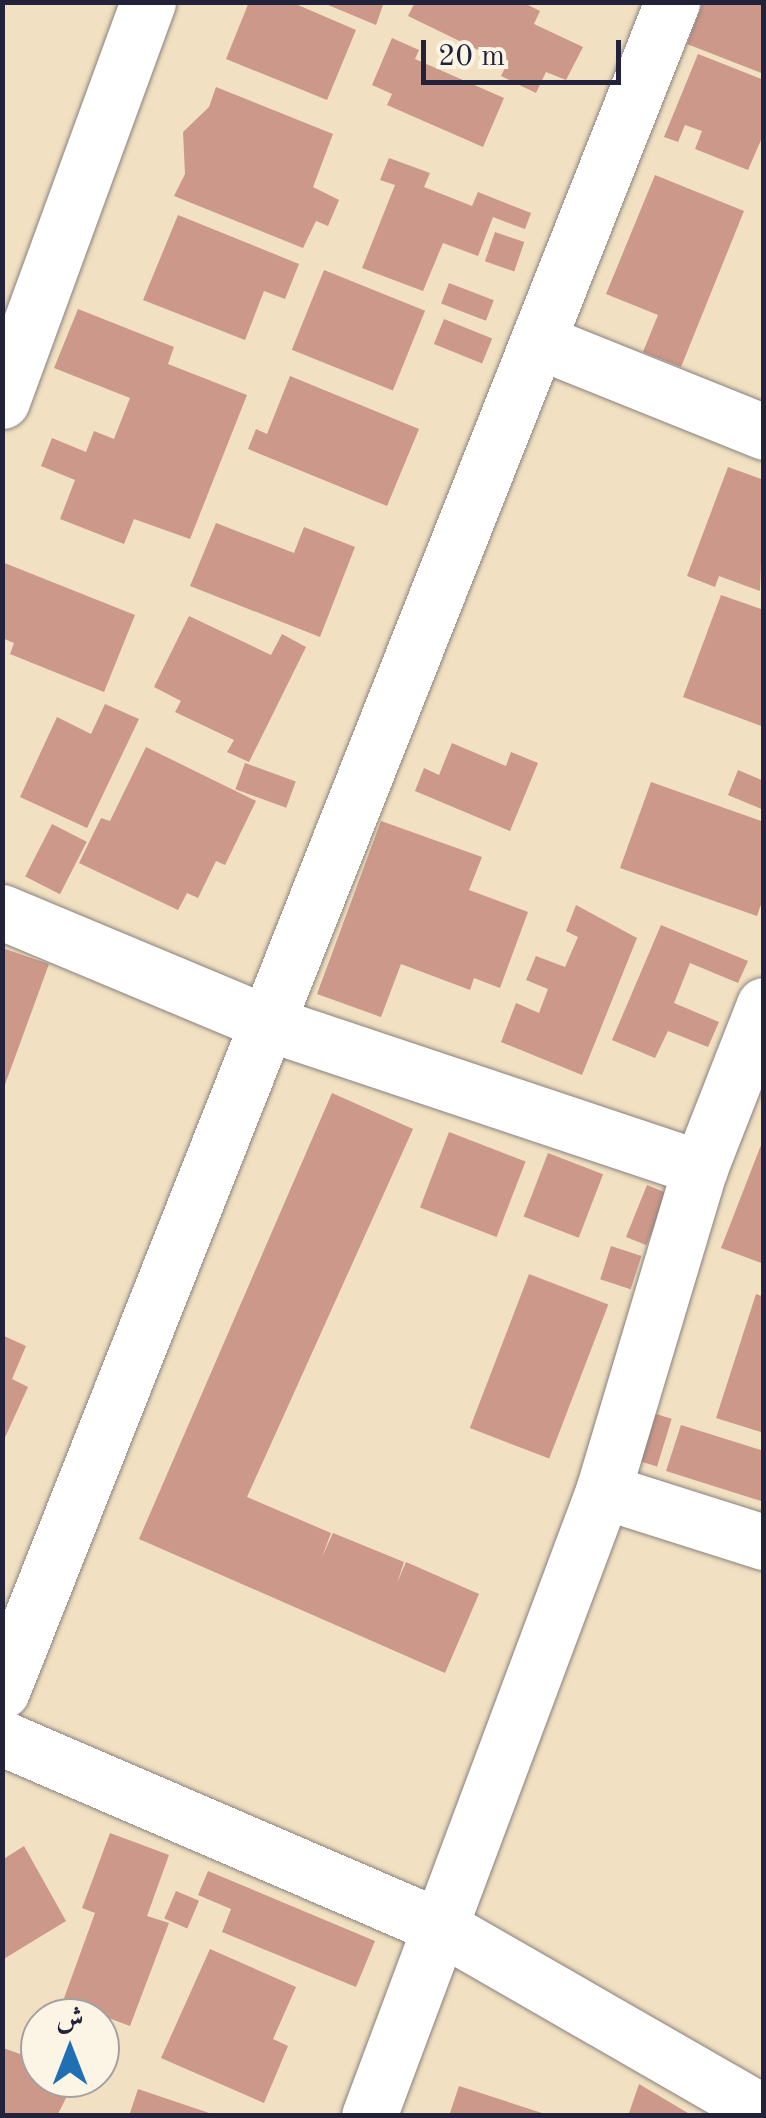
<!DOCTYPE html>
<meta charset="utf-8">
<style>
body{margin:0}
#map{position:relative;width:766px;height:2118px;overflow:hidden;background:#f1e0c1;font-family:"Old Standard TT",Amiri,serif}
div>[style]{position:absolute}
.building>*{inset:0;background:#cc988a;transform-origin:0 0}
.roads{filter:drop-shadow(0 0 2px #8a817e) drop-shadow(0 0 2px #8a817e)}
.minor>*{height:55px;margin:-27.5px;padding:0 27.5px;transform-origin:27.5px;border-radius:27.5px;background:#fff}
span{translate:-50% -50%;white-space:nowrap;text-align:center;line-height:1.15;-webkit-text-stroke:8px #fcf5e5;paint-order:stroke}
.frame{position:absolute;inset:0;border:5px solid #22223b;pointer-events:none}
.north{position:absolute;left:20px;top:1998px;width:100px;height:100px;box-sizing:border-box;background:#fcf5e5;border:2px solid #a5a1a1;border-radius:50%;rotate:0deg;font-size:28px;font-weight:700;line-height:40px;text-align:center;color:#22223b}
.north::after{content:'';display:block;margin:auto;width:35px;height:45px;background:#1f6fb2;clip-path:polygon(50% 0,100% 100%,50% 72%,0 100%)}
.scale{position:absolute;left:421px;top:40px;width:200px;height:45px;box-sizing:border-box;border:5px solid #22223b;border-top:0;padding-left:12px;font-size:30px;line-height:35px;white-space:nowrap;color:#22223b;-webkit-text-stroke:8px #fcf5e5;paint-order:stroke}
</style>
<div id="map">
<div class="building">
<div style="clip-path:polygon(249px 2px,291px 2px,356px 30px,327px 100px,226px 59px)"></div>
<div style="clip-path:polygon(321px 2px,384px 2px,376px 25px)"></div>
<div style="clip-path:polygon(415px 2px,522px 2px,540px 11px,534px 24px,583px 47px,566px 80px,546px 72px,536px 93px,501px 76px,507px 64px,408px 16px)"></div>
<div style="clip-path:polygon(703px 2px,764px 2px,764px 74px,687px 44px)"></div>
<div style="clip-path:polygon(392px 38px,419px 50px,415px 59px,504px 98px,483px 147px,387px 105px,392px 94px,372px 85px)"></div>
<div style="clip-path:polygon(698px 54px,764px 80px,764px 133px,748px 170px,695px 149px,702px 131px,685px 125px,678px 142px,664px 137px)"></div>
<div style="clip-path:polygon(216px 87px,333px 134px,313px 187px,339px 200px,328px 226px,316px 221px,303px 248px,174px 196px,185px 174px,183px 132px,209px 107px)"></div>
<div style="clip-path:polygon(389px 158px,430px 173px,424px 187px,472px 206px,478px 192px,531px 213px,525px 229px,493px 217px,478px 256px,443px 243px,423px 291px,362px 268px,395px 185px,380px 180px)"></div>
<div style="clip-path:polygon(655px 175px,744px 211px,681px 367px,643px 352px,658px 315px,606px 294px)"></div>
<div style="clip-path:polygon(178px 215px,299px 264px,285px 299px,264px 291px,245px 340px,143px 300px)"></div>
<div style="left:495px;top:232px;width:31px;height:31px;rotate:19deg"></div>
<div style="left:324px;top:270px;width:109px;height:86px;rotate:22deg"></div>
<div style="left:449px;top:283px;width:48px;height:22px;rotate:21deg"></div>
<div style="clip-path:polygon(78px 309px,174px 347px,168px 364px,247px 395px,190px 539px,134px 519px,124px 544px,60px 519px,75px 480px,41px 466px,52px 438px,86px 452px,94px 431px,114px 439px,130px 398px,54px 368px)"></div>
<div style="left:444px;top:319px;width:52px;height:27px;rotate:22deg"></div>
<div style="clip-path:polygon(290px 376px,419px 429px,387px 506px,248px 449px,256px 429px,267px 434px)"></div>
<div style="clip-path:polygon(728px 467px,764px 480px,760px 591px,719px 576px,715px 587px,687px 576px)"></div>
<div style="clip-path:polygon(216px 523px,294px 553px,304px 527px,355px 547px,320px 637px,190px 586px)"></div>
<div style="clip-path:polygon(2px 562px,135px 615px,104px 692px,10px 654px,14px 643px,2px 638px)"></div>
<div style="clip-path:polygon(721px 595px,764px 610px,764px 727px,683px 697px)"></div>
<div style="clip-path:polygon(189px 616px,271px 655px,282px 634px,306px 647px,249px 762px,227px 752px,234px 740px,175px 712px,181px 701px,154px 687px)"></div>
<div style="clip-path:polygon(105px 704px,139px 719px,87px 828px,20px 797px,57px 717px,91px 734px)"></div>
<div style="clip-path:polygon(452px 743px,506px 766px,511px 752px,538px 763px,510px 831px,415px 791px,424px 768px,439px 775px)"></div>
<div style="clip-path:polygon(146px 747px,256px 801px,225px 865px,216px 861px,198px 898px,187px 893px,178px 910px,79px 863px,101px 818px,110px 821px)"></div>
<div style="left:245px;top:763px;width:54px;height:28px;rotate:20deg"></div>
<div style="clip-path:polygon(738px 770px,764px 781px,764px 810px,728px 795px)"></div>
<div style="clip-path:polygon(651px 782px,764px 822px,764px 896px,757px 916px,620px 868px)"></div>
<div style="clip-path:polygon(381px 821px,482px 857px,469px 890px,528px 912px,500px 988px,474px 978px,470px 990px,401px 964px,381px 1017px,317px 994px)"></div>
<div style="left:52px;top:824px;width:39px;height:59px;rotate:27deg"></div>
<div style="clip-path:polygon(576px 905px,637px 938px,582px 1075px,501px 1042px,516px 1003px,539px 1013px,548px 989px,526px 980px,536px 956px,565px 967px,578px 937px,566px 931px)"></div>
<div style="clip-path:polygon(661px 925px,748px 961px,738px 983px,690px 963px,674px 1003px,719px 1022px,708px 1047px,668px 1031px,655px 1058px,612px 1040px)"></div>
<div style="clip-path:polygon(2px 948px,49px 964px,3px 1090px,2px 1090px)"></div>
<div style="clip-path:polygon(332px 1093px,413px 1129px,247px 1497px,331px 1533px,322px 1557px,333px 1533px,404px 1562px,397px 1583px,406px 1562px,479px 1594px,445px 1673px,139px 1539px)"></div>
<div style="left:449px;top:1132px;width:82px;height:81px;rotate:21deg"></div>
<div style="clip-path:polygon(763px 1140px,764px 1140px,764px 1264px,721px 1248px)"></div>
<div style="left:548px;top:1153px;width:59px;height:68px;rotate:21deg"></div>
<div style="left:647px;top:1185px;width:22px;height:56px;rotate:22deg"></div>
<div style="left:611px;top:1246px;width:32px;height:35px;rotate:18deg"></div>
<div style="left:529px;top:1274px;width:85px;height:165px;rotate:21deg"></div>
<div style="clip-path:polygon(756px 1294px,764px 1297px,764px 1433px,716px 1418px)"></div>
<div style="clip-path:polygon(2px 1335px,26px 1346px,12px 1379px,28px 1387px,2px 1444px)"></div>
<div style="left:643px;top:1410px;width:30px;height:50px;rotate:17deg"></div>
<div style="clip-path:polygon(681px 1425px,764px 1451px,764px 1502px,666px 1471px)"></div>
<div style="clip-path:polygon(110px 1833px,169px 1855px,147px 1916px,169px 1923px,130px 2026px,63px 2001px,95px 1913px,82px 1908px)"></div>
<div style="clip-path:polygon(24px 1846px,66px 1921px,2px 1960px,2px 1860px)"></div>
<div style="clip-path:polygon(208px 1871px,375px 1941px,356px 1987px,222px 1932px,231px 1909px,198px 1895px)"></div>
<div style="left:176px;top:1891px;width:25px;height:30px;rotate:23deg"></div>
<div style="clip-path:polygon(210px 1949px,296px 1987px,273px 2039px,288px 2046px,264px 2103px,161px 2058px)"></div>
<div style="clip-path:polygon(3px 2048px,40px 2061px,40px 2078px,76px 2078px,57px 2116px,3px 2116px)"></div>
<div style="clip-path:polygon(639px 2084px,693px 2116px,628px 2116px)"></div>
<div style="clip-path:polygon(459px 2086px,548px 2115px,548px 2116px,449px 2116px)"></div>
<div style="clip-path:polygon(138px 2089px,215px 2115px,215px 2116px,129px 2116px)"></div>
</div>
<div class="roads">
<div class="minor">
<div style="left:538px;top:341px;width:244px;rotate:21.9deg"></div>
<div style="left:2px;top:401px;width:425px;rotate:-69.9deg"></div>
<div style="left:2px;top:912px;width:287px;rotate:22.7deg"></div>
<div style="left:267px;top:1023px;width:457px;rotate:18.5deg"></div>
<div style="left:603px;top:1491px;width:169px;rotate:17.6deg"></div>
<div style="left:2px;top:1691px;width:1817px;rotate:-68.36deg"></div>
<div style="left:2px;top:1738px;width:476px;rotate:23.3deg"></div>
<div style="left:439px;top:1926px;width:375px;rotate:29.9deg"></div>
<div style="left:369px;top:2116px;width:667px;rotate:-69.47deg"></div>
<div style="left:603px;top:1491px;width:337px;rotate:-73.3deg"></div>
<div style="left:700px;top:1168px;width:175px;rotate:-68.6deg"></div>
</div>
</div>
<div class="frame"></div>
<div class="north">ش</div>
<div class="scale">20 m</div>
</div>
